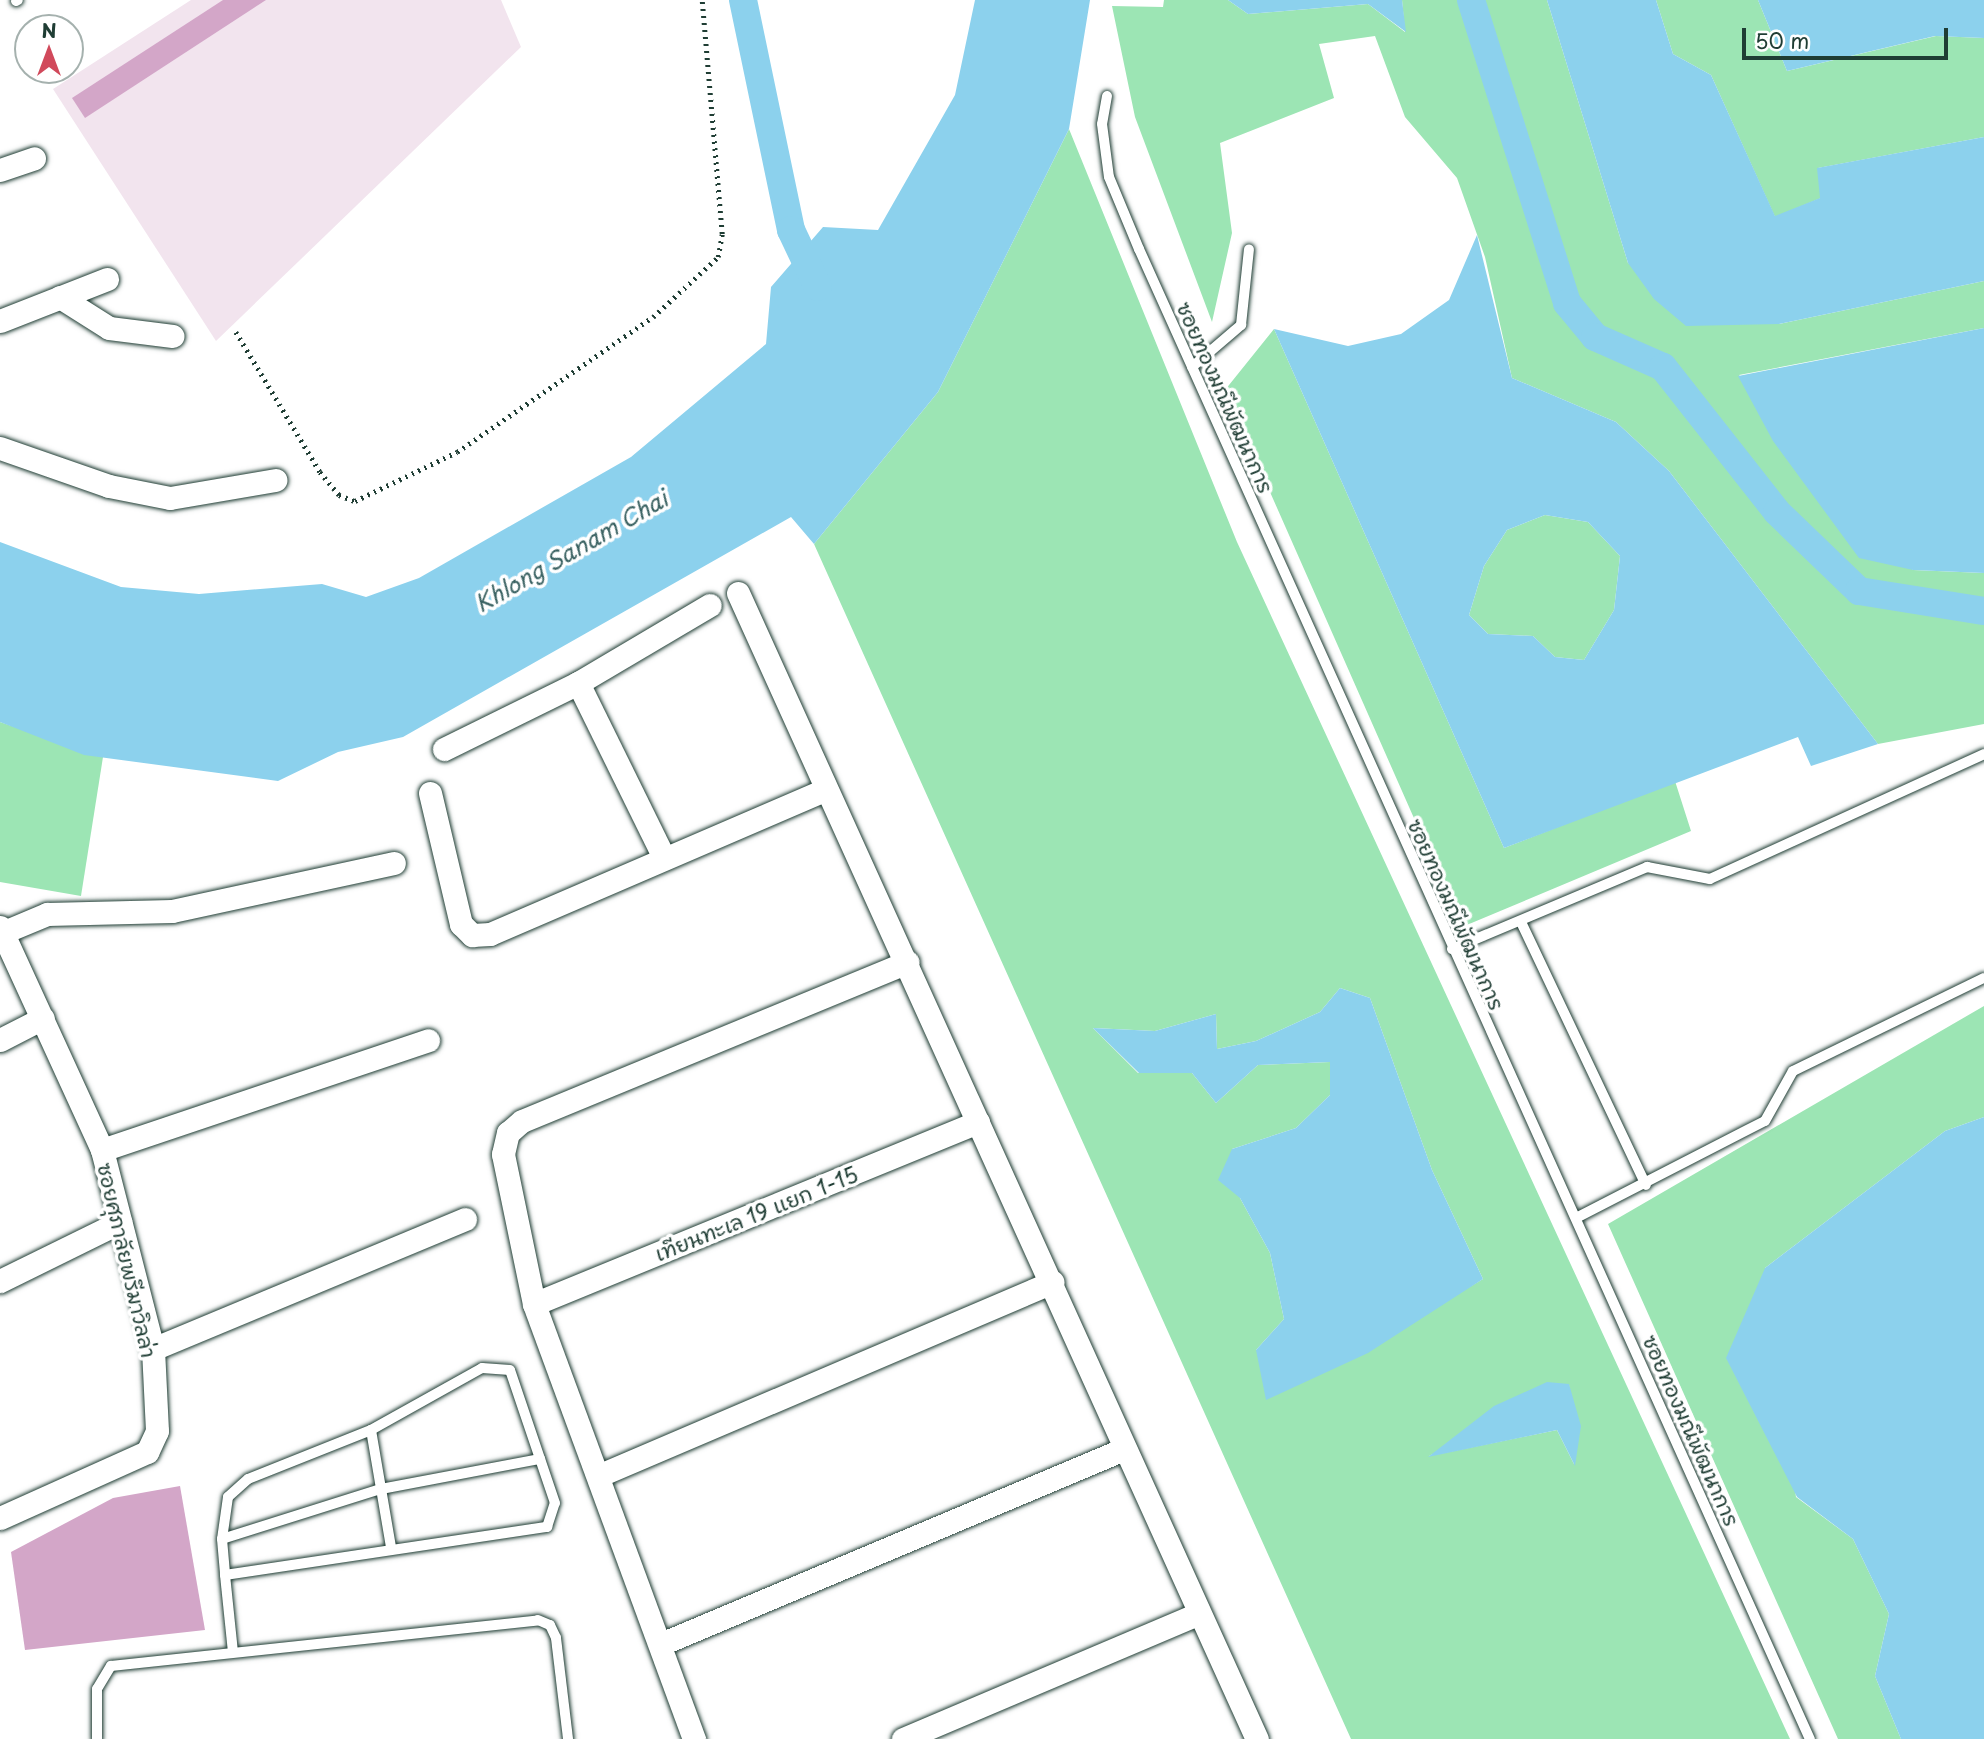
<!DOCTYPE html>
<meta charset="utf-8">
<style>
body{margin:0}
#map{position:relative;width:1984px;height:1739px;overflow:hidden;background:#fff;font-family:"Playpen Sans","Playpen Sans Thai",sans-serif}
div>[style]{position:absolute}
.built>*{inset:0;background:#f2e4ee}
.green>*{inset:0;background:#9ce5b4}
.water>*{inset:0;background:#8cd1ed}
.canal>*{height:28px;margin:-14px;padding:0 14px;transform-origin:14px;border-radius:14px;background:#8cd1ed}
.building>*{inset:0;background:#d3a6c8}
.path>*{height:4.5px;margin-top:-2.25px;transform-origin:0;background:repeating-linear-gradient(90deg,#1f3d34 0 2px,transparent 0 7px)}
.roads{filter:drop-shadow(0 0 2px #1f3d34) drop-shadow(0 0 2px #1f3d34)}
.service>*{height:10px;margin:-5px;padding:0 5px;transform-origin:5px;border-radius:5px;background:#fff}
.minor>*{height:23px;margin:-11.5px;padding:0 11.5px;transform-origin:11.5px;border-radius:11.5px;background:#fff}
span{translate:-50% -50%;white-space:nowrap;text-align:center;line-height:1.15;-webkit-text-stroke:7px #fff;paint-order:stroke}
.street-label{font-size:21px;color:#1f3d34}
.water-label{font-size:23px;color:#3a6262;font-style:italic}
.north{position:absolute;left:14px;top:14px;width:70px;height:70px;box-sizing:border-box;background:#fff;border:2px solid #a5b1ae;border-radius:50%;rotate:0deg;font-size:19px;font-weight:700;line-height:28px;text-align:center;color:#1f3d34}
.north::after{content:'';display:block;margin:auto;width:24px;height:32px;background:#d1495b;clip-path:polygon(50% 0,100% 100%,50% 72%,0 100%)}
.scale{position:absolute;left:1742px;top:28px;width:206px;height:32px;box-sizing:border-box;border:4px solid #1f3d34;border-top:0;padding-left:9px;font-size:21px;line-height:24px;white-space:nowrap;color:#1f3d34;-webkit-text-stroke:5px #fff;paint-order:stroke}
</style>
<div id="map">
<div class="built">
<div style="clip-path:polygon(191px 0,501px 0,521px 47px,216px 341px,53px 89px)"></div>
</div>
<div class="green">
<div style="clip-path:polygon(1164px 0,1228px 0,1248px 14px,1368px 4px,1405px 32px,1402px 0,1547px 0,1628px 263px,1779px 324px,1984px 281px,1984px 328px,1739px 375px,1913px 570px,1984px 573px,1984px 724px,1878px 744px,1669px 471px,1616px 422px,1512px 378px,1485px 257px,1457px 178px,1405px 117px,1375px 36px,1319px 44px,1334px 98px,1220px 143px,1232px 233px,1212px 322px,1135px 117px,1112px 6px,1163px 7px)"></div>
<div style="clip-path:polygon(1656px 0,1758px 0,1787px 71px,1936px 36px,1984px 38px,1984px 137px,1818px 168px,1821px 198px,1775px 217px,1711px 75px,1673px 54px)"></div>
<div style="clip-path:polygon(evenodd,1069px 129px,1237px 542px,1790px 1739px,1351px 1739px,814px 544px,938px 392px,1069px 129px,1340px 988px,1370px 998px,1432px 1170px,1483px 1279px,1429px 1311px,1256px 1350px,1284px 1319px,1270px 1253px,1240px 1198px,1232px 1149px,1296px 1128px,1330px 1095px,1330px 1062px,1258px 1065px,1216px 1103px,1192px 1073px,1138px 1073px,1093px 1028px,1155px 1031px,1216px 1014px,1217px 1049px,1256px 1041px,1320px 1012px,1340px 988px,1069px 129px,1569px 1384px,1574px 1464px,1557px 1430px,1429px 1456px,1569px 1384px)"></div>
<div style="clip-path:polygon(1274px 329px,1504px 848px,1675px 781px,1691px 831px,1462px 927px,1225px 390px)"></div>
<div style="clip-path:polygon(1545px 515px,1588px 522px,1620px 556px,1614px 610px,1584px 660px,1555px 657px,1533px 636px,1488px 634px,1469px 615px,1484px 566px,1507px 530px)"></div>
<div style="clip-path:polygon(0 722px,103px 757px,81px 896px,0 882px)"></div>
<div style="clip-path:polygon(1984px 1006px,1984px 1117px,1945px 1131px,1765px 1268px,1796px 1497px,1853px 1539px,1889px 1614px,1875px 1676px,1901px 1739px,1838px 1739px,1608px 1224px)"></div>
</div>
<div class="water">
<div style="clip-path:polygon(975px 0,1090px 0,1069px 129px,938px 392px,814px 544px,791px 517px,403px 737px,338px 752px,278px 781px,84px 755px,0 722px,0 542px,121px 587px,199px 594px,322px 584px,366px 597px,419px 578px,631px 457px,766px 344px,771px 287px,823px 227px,878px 230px,955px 95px)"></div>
<div style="clip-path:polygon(1228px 0,1402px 0,1406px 32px,1368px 4px,1248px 14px)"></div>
<div style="clip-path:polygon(1547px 0,1656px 0,1673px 54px,1711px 75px,1775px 216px,1820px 198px,1817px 168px,1984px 137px,1984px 281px,1779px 324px,1686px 326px,1654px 299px,1628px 263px)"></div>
<div style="clip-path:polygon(1758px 0,1984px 0,1984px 38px,1935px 36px,1787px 71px)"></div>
<div style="clip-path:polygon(evenodd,1477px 235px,1512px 378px,1616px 422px,1669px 471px,1878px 744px,1811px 766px,1798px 737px,1504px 848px,1274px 329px,1348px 346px,1401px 334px,1449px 300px,1477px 235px,1545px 515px,1588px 522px,1620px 556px,1614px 610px,1584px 660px,1555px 657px,1533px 636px,1488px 634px,1469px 615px,1484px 566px,1507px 530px,1545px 515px)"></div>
<div style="clip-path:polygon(1984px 328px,1984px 573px,1913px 570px,1859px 558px,1773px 441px,1738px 376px)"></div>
<div style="clip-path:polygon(1340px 988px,1370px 998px,1432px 1170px,1483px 1279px,1368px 1353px,1266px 1400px,1256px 1350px,1284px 1319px,1270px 1253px,1240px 1198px,1218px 1180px,1232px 1149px,1296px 1128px,1330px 1095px,1330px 1062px,1258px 1065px,1216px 1103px,1192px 1073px,1139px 1073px,1093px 1028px,1155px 1031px,1216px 1014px,1217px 1049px,1256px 1041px,1320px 1012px)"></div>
<div style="clip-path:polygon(1984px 1117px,1984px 1739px,1901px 1739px,1875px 1676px,1889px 1614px,1853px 1539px,1797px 1497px,1726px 1358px,1765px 1268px,1945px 1131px)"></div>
<div style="clip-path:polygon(1547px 1382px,1569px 1384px,1581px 1426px,1575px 1466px,1557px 1430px,1428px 1457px,1494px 1406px)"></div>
</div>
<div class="canal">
<div style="left:743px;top:0;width:235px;rotate:78.2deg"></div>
<div style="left:791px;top:230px;width:63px;rotate:64.7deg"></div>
<div style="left:1471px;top:0;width:318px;rotate:72.4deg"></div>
<div style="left:1567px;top:303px;width:44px;rotate:50.5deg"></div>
<div style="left:1595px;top:337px;width:74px;rotate:23.8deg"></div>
<div style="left:1663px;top:367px;width:184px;rotate:51.8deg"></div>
<div style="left:1777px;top:512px;width:114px;rotate:43.9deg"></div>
<div style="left:1859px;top:591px;width:127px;rotate:9.1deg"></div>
</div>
<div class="building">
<div style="clip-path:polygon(223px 0,266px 0,85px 118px,72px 98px)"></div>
<div style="clip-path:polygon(180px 1486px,205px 1630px,25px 1650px,11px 1552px,113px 1498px)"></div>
</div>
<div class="path">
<div style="left:236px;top:332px;width:163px;rotate:59deg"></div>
<div style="left:320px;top:472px;width:30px;rotate:50deg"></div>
<div style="left:339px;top:495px;width:17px;rotate:21deg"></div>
<div style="left:355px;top:501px;width:113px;rotate:-25.7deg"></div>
<div style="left:457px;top:452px;width:238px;rotate:-34.6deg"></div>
<div style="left:653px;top:317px;width:88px;rotate:-42.7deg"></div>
<div style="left:718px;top:257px;width:23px;rotate:-80deg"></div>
<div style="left:722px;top:234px;width:235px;rotate:-94.9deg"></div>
</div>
<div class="roads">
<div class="service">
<div style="left:16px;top:1px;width:2px;rotate:-27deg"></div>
<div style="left:1107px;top:96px;width:28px;rotate:100deg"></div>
<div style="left:1102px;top:124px;width:53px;rotate:82.5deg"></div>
<div style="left:1109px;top:177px;width:78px;rotate:67.4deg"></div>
<div style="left:1139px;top:249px;width:1634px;rotate:65.76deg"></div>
<div style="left:1192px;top:367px;width:65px;rotate:-40.6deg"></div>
<div style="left:1241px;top:325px;width:76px;rotate:-84deg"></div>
<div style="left:1521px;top:922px;width:291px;rotate:64.6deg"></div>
<div style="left:1452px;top:949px;width:212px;rotate:-22.8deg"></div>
<div style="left:1647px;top:867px;width:64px;rotate:10.8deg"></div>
<div style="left:1710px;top:879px;width:301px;rotate:-24.5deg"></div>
<div style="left:1576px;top:1218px;width:212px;rotate:-27.2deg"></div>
<div style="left:1765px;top:1121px;width:57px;rotate:-60.8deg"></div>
<div style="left:1793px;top:1071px;width:212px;rotate:-26deg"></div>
<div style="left:371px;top:1430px;width:119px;rotate:80.3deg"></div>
<div style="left:222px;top:1539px;width:167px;rotate:-17.5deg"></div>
<div style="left:381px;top:1489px;width:162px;rotate:-10.7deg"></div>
<div style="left:225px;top:1575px;width:326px;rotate:-8.5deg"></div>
<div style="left:547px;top:1527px;width:25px;rotate:-72deg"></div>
<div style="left:555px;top:1503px;width:140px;rotate:-108.7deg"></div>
<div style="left:510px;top:1370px;width:28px;rotate:-176deg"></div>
<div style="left:482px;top:1368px;width:127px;rotate:150.8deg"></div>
<div style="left:371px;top:1430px;width:132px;rotate:158.3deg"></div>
<div style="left:248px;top:1479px;width:27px;rotate:138deg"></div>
<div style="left:228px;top:1497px;width:42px;rotate:98.1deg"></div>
<div style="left:222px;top:1539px;width:36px;rotate:85deg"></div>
<div style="left:225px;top:1575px;width:77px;rotate:84.1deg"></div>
<div style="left:97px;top:1739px;width:50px;rotate:-90deg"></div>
<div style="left:97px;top:1689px;width:27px;rotate:-59deg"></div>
<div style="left:111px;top:1666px;width:429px;rotate:-6.1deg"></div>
<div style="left:538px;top:1620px;width:13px;rotate:23deg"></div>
<div style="left:550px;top:1625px;width:14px;rotate:65deg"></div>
<div style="left:556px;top:1638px;width:102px;rotate:83.2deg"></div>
</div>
<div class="minor">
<div style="left:0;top:170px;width:36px;rotate:-19deg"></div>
<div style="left:60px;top:297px;width:58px;rotate:32.3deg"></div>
<div style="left:109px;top:328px;width:64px;rotate:7.2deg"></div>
<div style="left:0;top:321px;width:115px;rotate:-21.4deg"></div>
<div style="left:0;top:448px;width:115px;rotate:19.2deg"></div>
<div style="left:109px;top:486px;width:62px;rotate:11.1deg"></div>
<div style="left:170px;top:498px;width:107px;rotate:-9.7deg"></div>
<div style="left:738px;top:593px;width:1258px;rotate:65.64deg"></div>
<div style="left:578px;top:683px;width:195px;rotate:63.8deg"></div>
<div style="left:444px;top:749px;width:149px;rotate:-26.2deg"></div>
<div style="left:578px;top:683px;width:153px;rotate:-30.6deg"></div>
<div style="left:430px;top:793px;width:135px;rotate:76.7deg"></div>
<div style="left:461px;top:924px;width:16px;rotate:45deg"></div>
<div style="left:472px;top:935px;width:18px;rotate:-3deg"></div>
<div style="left:490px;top:934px;width:366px;rotate:-23.3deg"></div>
<div style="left:0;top:927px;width:245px;rotate:65.4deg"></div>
<div style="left:102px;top:1150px;width:205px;rotate:75.6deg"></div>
<div style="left:153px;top:1349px;width:82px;rotate:87.2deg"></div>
<div style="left:157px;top:1431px;width:23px;rotate:115deg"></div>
<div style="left:147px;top:1452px;width:161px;rotate:155.8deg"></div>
<div style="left:4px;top:932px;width:47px;rotate:-22.7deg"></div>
<div style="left:47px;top:914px;width:125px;rotate:-1.4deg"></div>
<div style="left:172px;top:911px;width:227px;rotate:-12.2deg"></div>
<div style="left:0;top:1040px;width:48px;rotate:-27.1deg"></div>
<div style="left:102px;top:1150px;width:344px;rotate:-18.6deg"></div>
<div style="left:0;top:1281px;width:134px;rotate:-26.2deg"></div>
<div style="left:534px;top:1304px;width:480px;rotate:-22.3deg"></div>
<div style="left:153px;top:1349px;width:338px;rotate:-22.6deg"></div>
<div style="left:600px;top:1475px;width:492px;rotate:-23.1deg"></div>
<div style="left:661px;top:1644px;width:502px;rotate:-22.84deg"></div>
<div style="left:694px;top:1739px;width:463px;rotate:-110.2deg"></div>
<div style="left:534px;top:1304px;width:153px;rotate:-101.7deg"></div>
<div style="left:503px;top:1154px;width:22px;rotate:-77deg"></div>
<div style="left:508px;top:1133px;width:18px;rotate:-41deg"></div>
<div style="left:522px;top:1121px;width:417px;rotate:-22.4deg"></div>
<div style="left:903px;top:1739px;width:320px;rotate:-23deg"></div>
</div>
</div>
<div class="street-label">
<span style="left:1226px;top:397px;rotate:66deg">ซอยทองมณีพัฒนาการ</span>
<span style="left:1457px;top:914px;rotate:66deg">ซอยทองมณีพัฒนาการ</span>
<span style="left:756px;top:1213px;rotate:-22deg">เทียนทะเล 19 แยก 1-15</span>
<span style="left:128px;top:1260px;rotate:77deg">ซอยศุภาลัยพรีมาวิลล่า</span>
<span style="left:1692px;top:1430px;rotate:66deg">ซอยทองมณีพัฒนาการ</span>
</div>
<div class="water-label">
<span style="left:571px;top:551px;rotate:-30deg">Khlong Sanam Chai</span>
</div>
<div class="north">N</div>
<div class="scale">50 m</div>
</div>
